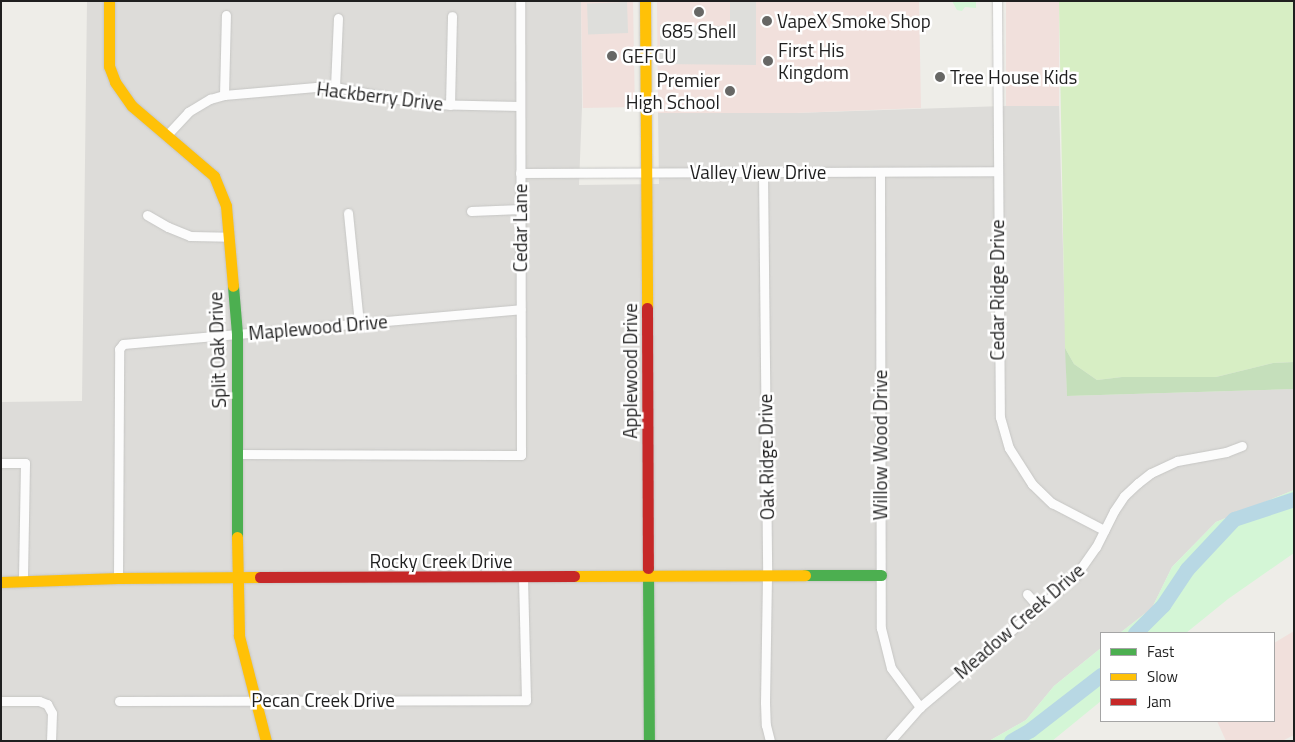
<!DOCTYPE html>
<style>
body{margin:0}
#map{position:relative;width:1295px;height:742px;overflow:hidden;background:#eeede8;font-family:"Titillium Web",sans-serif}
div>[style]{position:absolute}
.residential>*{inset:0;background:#dddcd9}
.commercial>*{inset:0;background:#f1e0dc;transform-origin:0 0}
.grass>*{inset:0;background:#d7eec4}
.forest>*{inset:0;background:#c5dfbb}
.park>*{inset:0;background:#d4f6d6}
.parking>*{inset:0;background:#dededb;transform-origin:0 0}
.water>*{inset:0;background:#b8d8e4}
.river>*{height:15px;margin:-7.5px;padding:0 7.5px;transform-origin:7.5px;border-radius:7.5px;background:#b8d8e4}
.roads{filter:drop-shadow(0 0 1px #c6c6c4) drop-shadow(0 0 1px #c6c6c4)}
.street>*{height:9px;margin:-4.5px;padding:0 4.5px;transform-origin:4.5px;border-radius:4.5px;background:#fcfcfc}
.fast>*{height:11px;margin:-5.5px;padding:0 5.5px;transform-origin:5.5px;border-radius:5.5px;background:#4caf50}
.slow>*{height:11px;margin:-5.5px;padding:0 5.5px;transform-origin:5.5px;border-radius:5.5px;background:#ffc107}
.jam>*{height:11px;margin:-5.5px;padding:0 5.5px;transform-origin:5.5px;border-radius:5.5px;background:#c62828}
.dots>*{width:14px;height:14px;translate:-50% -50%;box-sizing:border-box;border:2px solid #fff;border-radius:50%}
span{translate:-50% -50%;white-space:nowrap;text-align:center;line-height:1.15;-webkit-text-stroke:5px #fff;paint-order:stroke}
.poi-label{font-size:19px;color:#1f1f1f}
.left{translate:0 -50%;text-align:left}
.right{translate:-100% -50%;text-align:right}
.street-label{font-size:19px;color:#1f1f1f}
.frame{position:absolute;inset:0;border:2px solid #1f1f1f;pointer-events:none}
.legend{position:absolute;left:1100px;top:632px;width:175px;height:90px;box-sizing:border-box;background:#fff;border:1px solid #a5a5a5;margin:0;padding:6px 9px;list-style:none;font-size:15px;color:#1f1f1f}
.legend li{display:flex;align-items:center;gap:10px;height:25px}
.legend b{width:25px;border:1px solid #a5a5a5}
</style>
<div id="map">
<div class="residential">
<div style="clip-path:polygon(87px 1px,581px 1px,582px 107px,579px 185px,659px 184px,658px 113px,795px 113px,1059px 104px,1067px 396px,1294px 389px,1294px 490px,1216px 522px,1172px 567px,1152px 608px,1120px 633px,1101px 633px,1101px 648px,1054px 686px,1026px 720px,989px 741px,1px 741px,1px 402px,82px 401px)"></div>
</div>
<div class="commercial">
<div style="left:633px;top:1px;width:106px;height:52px;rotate:89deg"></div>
<div style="clip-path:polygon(657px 1px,919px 1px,921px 108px,795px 113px,658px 113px)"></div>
<div style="left:1006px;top:1px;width:53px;height:105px"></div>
<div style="clip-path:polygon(1294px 631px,1294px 735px,1282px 741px,1226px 741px,1217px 721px,1274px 721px,1274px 643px)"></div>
</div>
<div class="grass">
<div style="clip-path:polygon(1059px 1px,1294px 1px,1294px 362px,1273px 363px,1216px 377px,1122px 377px,1097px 380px,1074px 364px,1065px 348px)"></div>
</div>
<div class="forest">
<div style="clip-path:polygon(1065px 348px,1074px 364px,1097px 380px,1122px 377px,1216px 377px,1273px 363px,1294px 362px,1294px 389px,1067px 396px)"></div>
</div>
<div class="park">
<div style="clip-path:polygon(952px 1px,976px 1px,976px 8px,965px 7px,962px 11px,957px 10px)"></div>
<div style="clip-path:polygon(1294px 490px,1294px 553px,1228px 599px,1186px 633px,1120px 633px,1152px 608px,1172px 567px,1216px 522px)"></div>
<div style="clip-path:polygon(1101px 648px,1101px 701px,1052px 741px,989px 741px,1026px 720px,1054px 686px)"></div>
</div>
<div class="parking">
<div style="clip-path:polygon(730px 1px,756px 1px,756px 65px,660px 64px,660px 25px,730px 26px)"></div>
<div style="left:627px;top:2px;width:31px;height:40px;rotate:88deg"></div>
</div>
<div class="water">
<div style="clip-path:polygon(1294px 494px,1294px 506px,1283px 510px,1284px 497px)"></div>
</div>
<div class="river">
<div style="left:1135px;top:633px;width:40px;rotate:-45deg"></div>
<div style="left:1163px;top:605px;width:43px;rotate:-56.3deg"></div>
<div style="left:1187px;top:569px;width:69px;rotate:-46.8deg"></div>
<div style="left:1234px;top:519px;width:63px;rotate:-18.4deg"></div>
<div style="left:1011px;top:741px;width:22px;rotate:-30deg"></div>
<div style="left:1030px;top:730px;width:90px;rotate:-37.8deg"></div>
</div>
<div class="roads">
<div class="street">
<div style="left:997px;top:1px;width:416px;rotate:89.6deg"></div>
<div style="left:1000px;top:417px;width:32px;rotate:74deg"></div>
<div style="left:1009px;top:448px;width:43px;rotate:57.4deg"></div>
<div style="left:1032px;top:484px;width:28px;rotate:44deg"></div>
<div style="left:1052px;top:503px;width:59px;rotate:27.4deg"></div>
<div style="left:335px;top:87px;width:69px;rotate:-87.5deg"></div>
<div style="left:224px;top:95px;width:80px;rotate:-88.6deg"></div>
<div style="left:450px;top:105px;width:89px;rotate:-88.7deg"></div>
<div style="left:166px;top:136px;width:33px;rotate:-47deg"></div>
<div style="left:188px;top:112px;width:26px;rotate:-31deg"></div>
<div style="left:210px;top:99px;width:15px;rotate:-16deg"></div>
<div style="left:224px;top:95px;width:92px;rotate:-5deg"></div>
<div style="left:316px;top:87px;width:19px"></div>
<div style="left:335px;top:87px;width:91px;rotate:10.8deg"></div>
<div style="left:424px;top:104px;width:96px;rotate:1.2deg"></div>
<div style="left:763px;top:172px;width:404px;rotate:89.4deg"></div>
<div style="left:767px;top:576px;width:126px;rotate:90.9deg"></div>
<div style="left:765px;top:702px;width:23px;rotate:88deg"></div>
<div style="left:766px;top:725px;width:16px;rotate:76deg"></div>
<div style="left:880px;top:172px;width:456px;rotate:89.9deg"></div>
<div style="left:881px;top:628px;width:41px;rotate:76deg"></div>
<div style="left:891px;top:668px;width:49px;rotate:53.4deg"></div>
<div style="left:520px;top:173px;width:477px;rotate:-0.2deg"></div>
<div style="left:471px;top:211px;width:50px;rotate:-2.3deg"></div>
<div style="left:348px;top:213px;width:111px;rotate:84.3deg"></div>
<div style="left:147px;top:215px;width:24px;rotate:30deg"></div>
<div style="left:168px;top:227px;width:24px;rotate:22deg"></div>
<div style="left:190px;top:236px;width:39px;rotate:1deg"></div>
<div style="left:236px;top:454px;width:285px;rotate:0.2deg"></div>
<div style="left:521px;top:455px;width:454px;rotate:-90.1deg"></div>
<div style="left:1px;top:463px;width:24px"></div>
<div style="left:25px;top:463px;width:118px;rotate:91deg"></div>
<div style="left:118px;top:578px;width:229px;rotate:-89.7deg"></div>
<div style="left:119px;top:349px;width:6px;rotate:-51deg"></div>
<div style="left:123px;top:344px;width:399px;rotate:-5deg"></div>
<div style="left:1027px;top:594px;width:18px;rotate:49deg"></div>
<div style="left:1px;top:701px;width:38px"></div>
<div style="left:39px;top:701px;width:9px;rotate:21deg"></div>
<div style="left:47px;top:704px;width:10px;rotate:61deg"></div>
<div style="left:52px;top:713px;width:28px;rotate:92deg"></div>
<div style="left:119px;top:701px;width:407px;rotate:-0.1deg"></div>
<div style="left:526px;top:700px;width:122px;rotate:-91.4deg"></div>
<div style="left:890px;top:741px;width:45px;rotate:-48.6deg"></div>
<div style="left:920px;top:707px;width:201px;rotate:-40deg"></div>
<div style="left:1074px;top:578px;width:38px;rotate:-55deg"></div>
<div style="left:1096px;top:547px;width:40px;rotate:-63.4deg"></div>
<div style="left:1114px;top:511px;width:18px;rotate:-56deg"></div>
<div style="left:1124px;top:496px;width:19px;rotate:-43deg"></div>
<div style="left:1138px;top:483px;width:16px;rotate:-38deg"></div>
<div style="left:1151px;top:473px;width:29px;rotate:-25deg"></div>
<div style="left:1177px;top:461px;width:50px;rotate:-10.4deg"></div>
<div style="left:1226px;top:452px;width:17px;rotate:-21deg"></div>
</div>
<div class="fast">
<div style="left:233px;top:286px;width:48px;rotate:85.2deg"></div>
<div style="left:237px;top:334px;width:203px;rotate:90deg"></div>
<div style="left:648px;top:568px;width:173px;rotate:89.7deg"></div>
<div style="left:805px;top:575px;width:76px"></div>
</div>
<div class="slow">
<div style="left:109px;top:1px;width:65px;rotate:90deg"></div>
<div style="left:109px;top:66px;width:17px;rotate:69deg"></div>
<div style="left:115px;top:82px;width:29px;rotate:55deg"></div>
<div style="left:132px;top:106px;width:108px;rotate:40.5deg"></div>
<div style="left:214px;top:176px;width:32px;rotate:68deg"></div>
<div style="left:226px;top:206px;width:80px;rotate:85deg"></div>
<div style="left:645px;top:1px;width:307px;rotate:89.6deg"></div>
<div style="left:237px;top:537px;width:99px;rotate:88.8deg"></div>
<div style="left:239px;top:636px;width:108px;rotate:75.6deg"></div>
<div style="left:574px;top:576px;width:231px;rotate:-0.2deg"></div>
<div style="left:1px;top:582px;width:117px;rotate:-2deg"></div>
<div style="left:118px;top:578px;width:142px;rotate:-0.4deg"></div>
</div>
<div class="jam">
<div style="left:647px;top:308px;width:260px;rotate:89.8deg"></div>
<div style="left:260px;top:577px;width:314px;rotate:-0.2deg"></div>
</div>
</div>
<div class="dots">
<div style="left:699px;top:12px;background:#676765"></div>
<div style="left:767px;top:21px;background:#676765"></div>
<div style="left:612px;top:56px;background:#676765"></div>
<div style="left:768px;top:61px;background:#676765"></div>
<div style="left:940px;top:77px;background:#676765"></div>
<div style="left:730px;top:91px;background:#676765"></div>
</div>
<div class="poi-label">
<span class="left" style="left:777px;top:21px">VapeX Smoke Shop</span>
<span style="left:699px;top:31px">685 Shell</span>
<span class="left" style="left:778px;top:61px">First His<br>Kingdom</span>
<span class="left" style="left:622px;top:56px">GEFCU</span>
<span class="left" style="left:950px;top:77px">Tree House Kids</span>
<span class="right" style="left:720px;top:91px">Premier<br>High School</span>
</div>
<div class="street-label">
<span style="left:380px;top:96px;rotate:7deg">Hackberry Drive</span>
<span style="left:758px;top:172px">Valley View Drive</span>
<span style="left:520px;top:228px;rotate:-90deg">Cedar Lane</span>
<span style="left:997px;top:290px;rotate:-90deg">Cedar Ridge Drive</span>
<span style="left:318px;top:327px;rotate:-5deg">Maplewood Drive</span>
<span style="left:217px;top:350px;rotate:-92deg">Split Oak Drive</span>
<span style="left:630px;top:371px;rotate:-90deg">Applewood Drive</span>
<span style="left:880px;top:445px;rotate:-90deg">Willow Wood Drive</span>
<span style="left:766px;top:457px;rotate:-91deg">Oak Ridge Drive</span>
<span style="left:441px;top:561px">Rocky Creek Drive</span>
<span style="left:1019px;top:621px;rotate:-41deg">Meadow Creek Drive</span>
<span style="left:323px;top:700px">Pecan Creek Drive</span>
</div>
<div class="frame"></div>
<ul class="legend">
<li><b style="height:6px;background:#4caf50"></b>Fast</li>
<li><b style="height:6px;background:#ffc107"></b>Slow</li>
<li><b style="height:6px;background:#c62828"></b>Jam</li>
</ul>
</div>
